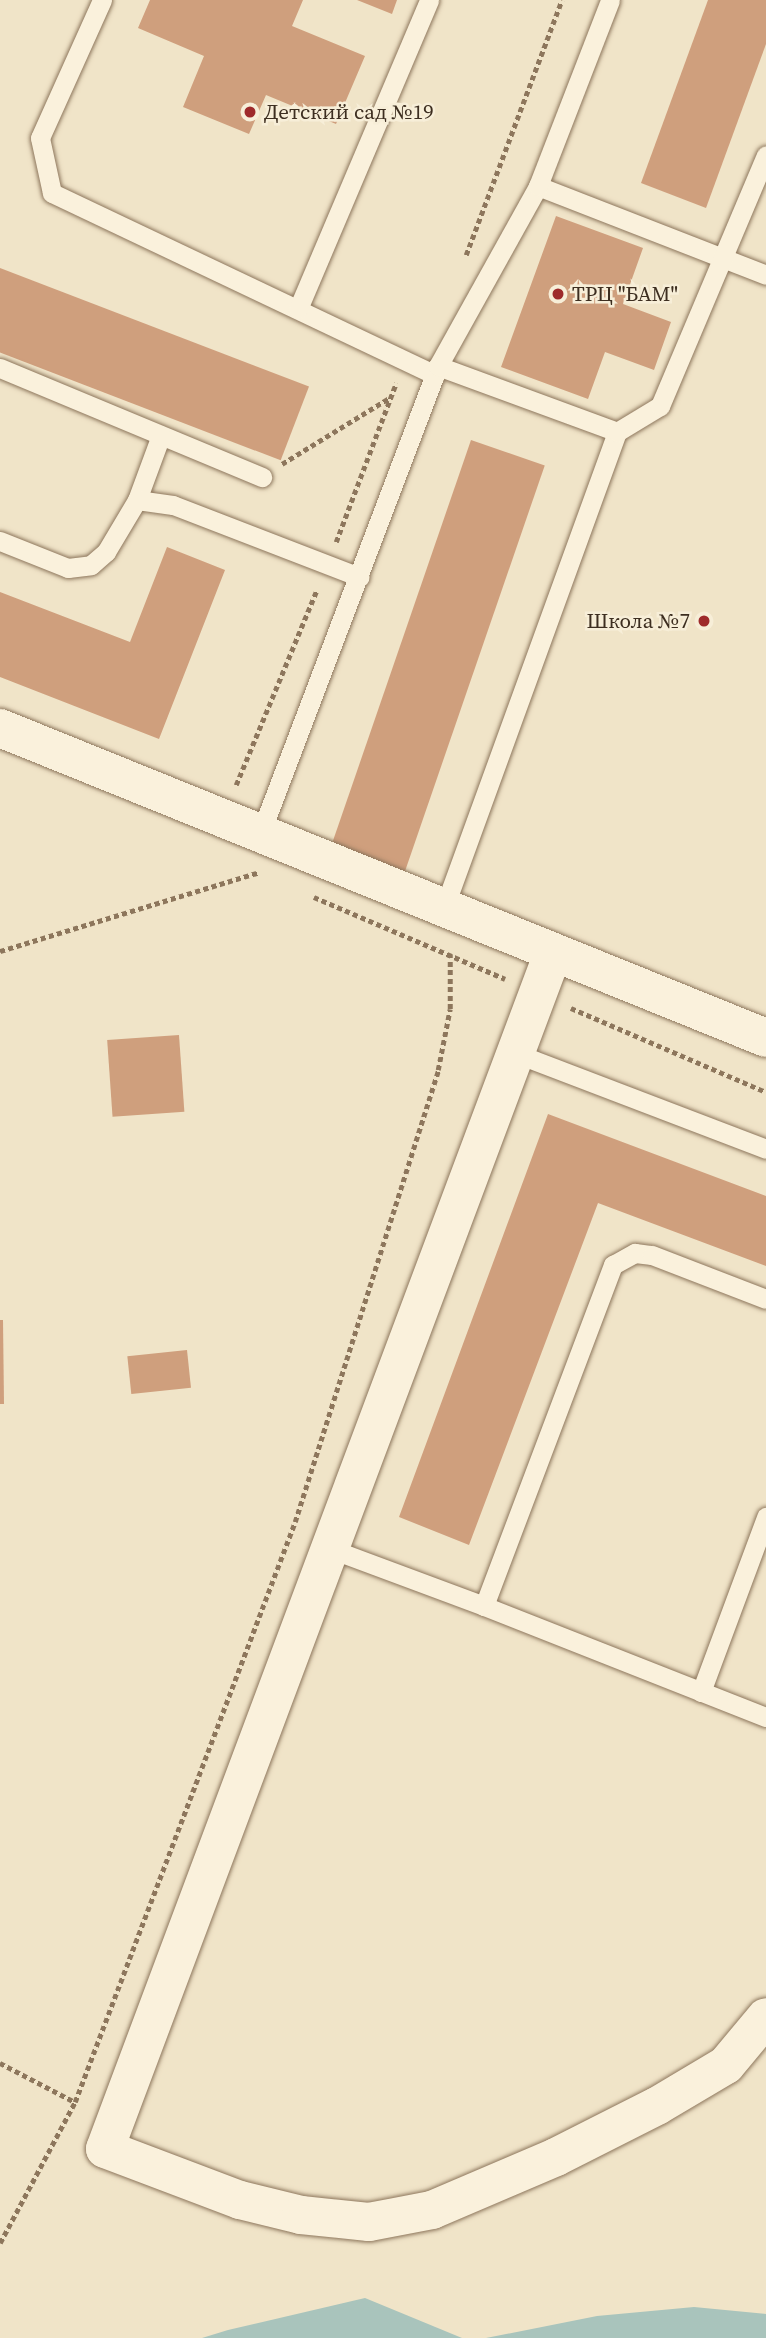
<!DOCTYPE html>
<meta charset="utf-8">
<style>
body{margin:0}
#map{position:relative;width:766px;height:2338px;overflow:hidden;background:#f0e4c8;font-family:"Source Serif 4",serif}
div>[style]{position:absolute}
.water>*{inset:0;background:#a9c4bc}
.building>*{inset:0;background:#cf9f7d;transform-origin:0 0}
.path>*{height:4.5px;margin-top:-2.25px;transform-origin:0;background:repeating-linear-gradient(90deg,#8d765c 0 5px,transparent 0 8.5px)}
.roads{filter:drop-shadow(0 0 2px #8d765c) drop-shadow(0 0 2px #8d765c)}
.lane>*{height:19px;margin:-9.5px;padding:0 9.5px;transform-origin:9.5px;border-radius:9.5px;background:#faf1dc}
.street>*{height:38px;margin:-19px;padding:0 19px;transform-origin:19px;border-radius:19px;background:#faf1dc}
.dots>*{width:19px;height:19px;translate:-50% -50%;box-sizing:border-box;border:4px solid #f7eed8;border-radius:50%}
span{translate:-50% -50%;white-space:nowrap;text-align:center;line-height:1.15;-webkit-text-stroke:5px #f7eed8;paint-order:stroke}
.poi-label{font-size:21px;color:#3d2e20}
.left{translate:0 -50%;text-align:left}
.right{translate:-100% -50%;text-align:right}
</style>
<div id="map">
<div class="water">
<div style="clip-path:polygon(365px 2298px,462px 2338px,202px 2338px,228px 2330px)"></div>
<div style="clip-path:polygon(694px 2307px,766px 2314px,766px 2338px,486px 2338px,597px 2316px)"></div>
</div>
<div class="building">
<div style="clip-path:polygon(150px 0,303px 0,292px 26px,365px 56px,336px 124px,266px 95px,249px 134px,183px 107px,204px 56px,138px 28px)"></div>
<div style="clip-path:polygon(357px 0,397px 0,392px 14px)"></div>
<div style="clip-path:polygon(708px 0,766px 0,766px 44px,706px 208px,641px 183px)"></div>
<div style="clip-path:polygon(556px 216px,643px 248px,623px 304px,671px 322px,654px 370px,605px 352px,588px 399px,501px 367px)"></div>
<div style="left:0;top:268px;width:331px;height:79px;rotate:21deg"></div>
<div style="left:471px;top:440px;width:78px;height:430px;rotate:19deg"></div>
<div style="clip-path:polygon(167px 547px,225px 570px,159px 739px,0 677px,0 592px,130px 642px)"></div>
<div style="left:179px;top:1035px;width:77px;height:72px;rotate:86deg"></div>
<div style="clip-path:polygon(548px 1114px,766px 1196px,766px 1266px,598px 1203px,469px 1545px,399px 1517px)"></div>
<div style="clip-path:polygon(0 1320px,3px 1320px,4px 1404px,0 1404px)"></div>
<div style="left:187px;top:1350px;width:38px;height:60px;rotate:84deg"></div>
</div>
<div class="path">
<div style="left:466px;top:255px;width:272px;rotate:-69.4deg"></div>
<div style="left:282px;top:464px;width:128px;rotate:-31.6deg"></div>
<div style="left:336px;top:542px;width:170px;rotate:-69.3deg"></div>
<div style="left:236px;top:785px;width:212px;rotate:-67.5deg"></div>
<div style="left:314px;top:897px;width:208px;rotate:23.2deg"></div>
<div style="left:0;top:951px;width:269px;rotate:-16.9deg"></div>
<div style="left:571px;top:1008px;width:212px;rotate:23.3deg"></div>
<div style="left:0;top:2063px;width:85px;rotate:27.5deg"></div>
<div style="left:0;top:2243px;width:160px;rotate:-62deg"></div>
<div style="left:75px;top:2102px;width:620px;rotate:-69.23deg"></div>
<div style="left:295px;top:1522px;width:474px;rotate:-72.4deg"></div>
<div style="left:438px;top:1070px;width:62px;rotate:-78.9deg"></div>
<div style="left:450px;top:1009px;width:55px;rotate:-90deg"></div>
</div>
<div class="roads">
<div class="lane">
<div style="left:102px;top:0;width:151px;rotate:114.2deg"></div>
<div style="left:40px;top:138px;width:56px;rotate:77.7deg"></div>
<div style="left:52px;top:193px;width:424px;rotate:25.4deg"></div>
<div style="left:538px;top:186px;width:245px;rotate:21.3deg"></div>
<div style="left:298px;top:309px;width:336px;rotate:-67deg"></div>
<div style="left:438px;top:366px;width:191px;rotate:20.2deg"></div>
<div style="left:617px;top:432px;width:506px;rotate:109.97deg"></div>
<div style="left:0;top:368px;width:284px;rotate:22.6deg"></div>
<div style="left:617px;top:432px;width:50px;rotate:-31.2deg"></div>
<div style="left:660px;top:406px;width:272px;rotate:-67.1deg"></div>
<div style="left:137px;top:500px;width:69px;rotate:-69.7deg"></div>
<div style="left:0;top:541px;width:73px;rotate:21.7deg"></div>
<div style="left:68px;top:568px;width:23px;rotate:-7deg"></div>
<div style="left:91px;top:565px;width:20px;rotate:-41deg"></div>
<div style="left:106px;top:552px;width:61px;rotate:-59.2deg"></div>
<div style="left:137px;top:500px;width:36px;rotate:8deg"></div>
<div style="left:173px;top:505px;width:200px;rotate:21.1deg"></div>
<div style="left:261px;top:832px;width:498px;rotate:-69.2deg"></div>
<div style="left:438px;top:366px;width:206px;rotate:-60.9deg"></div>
<div style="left:538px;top:186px;width:199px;rotate:-68.8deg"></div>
<div style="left:515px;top:1053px;width:269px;rotate:20.9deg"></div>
<div style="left:331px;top:1549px;width:163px;rotate:20.4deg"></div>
<div style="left:484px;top:1606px;width:365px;rotate:-69.3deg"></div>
<div style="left:613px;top:1265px;width:25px;rotate:-29deg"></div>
<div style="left:635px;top:1253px;width:17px;rotate:7deg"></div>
<div style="left:652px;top:1255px;width:122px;rotate:21.1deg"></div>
<div style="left:484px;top:1606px;width:303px;rotate:21.5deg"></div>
<div style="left:701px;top:1692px;width:187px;rotate:-69.6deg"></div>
</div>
<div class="street">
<div style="left:0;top:728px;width:826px;rotate:22.03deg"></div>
<div style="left:553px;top:953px;width:1277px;rotate:110.54deg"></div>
<div style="left:105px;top:2149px;width:144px;rotate:20.7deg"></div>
<div style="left:240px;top:2200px;width:63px;rotate:13.8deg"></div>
<div style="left:301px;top:2215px;width:68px;rotate:5.9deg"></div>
<div style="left:369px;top:2222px;width:64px;rotate:-10.8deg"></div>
<div style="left:432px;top:2210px;width:135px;rotate:-23.1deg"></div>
<div style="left:556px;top:2157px;width:113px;rotate:-26.8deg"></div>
<div style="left:657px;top:2106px;width:80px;rotate:-30.7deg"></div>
<div style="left:726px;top:2065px;width:62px;rotate:-50.2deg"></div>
</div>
</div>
<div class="dots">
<div style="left:250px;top:112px;background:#9e2a2b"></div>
<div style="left:558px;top:294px;background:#9e2a2b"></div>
<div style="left:704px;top:621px;background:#9e2a2b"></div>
</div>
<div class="poi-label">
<span class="left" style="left:264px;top:112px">Детский сад №19</span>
<span class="left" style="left:572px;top:294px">ТРЦ "БАМ"</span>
<span class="right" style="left:690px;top:621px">Школа №7</span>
</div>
</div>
